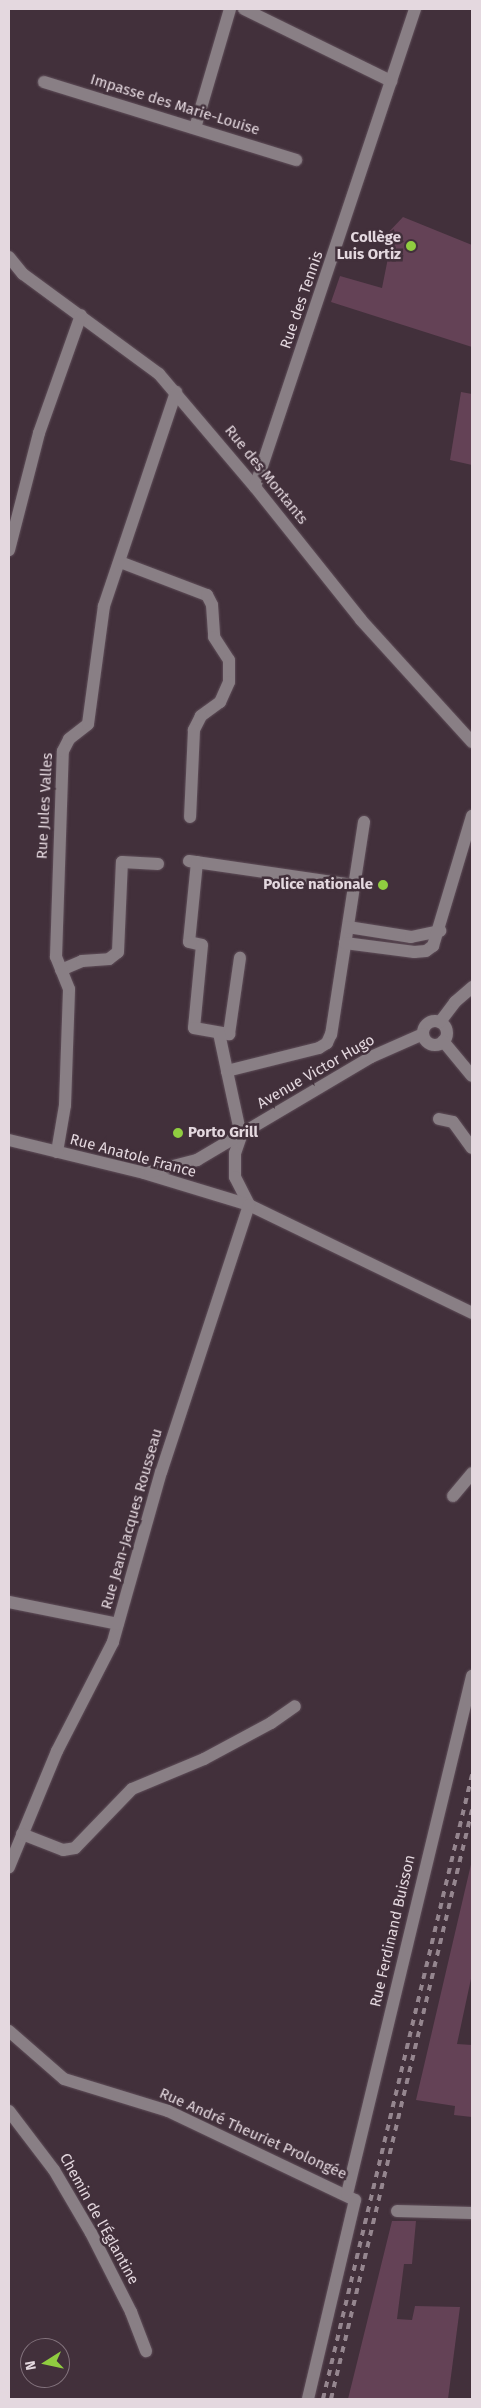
<!DOCTYPE html>
<meta charset="utf-8">
<style>
body{margin:0}
#map{position:relative;width:481px;height:2408px;overflow:hidden;background:#42303b;font-family:"Fira Sans",sans-serif}
div>[style]{position:absolute}
.green>*{inset:0;background:#644256}
.roads{filter:drop-shadow(0 0 1px #5f4e59) drop-shadow(0 0 1px #5f4e59)}
.minor>*{height:12px;margin:-6px;padding:0 6px;transform-origin:6px;border-radius:6px;background:#897f85}
.minor>.ring{margin:-6px;padding:0;box-sizing:content-box;background:none;border:12px solid #897f85;border-radius:50%}
.rail>*{height:4px;margin-top:-2px;transform-origin:0;background:repeating-linear-gradient(90deg,#95868f 0 6px,transparent 0 12px)}
.dots>*{width:14px;height:14px;translate:-50% -50%;box-sizing:border-box;border:2px solid #42303b;border-radius:50%}
span{translate:-50% -50%;white-space:nowrap;text-align:center;line-height:1.15;-webkit-text-stroke:5px #42303b;paint-order:stroke}
.street-label{font-size:15px;color:#e4d8df}
.poi-label{font-size:15px;color:#e4d8df;font-weight:700}
.right{translate:-100% -50%;text-align:right}
.left{translate:0 -50%;text-align:left}
.frame{position:absolute;inset:0;border:10px solid #e4d8df;pointer-events:none}
.north{position:absolute;left:20px;top:2338px;width:50px;height:50px;box-sizing:border-box;background:#42303b;border:1px solid #83737d;border-radius:50%;rotate:260deg;font-size:14px;font-weight:700;line-height:20px;text-align:center;color:#e4d8df}
.north::after{content:'';display:block;margin:auto;width:18px;height:22px;background:#90cd40;clip-path:polygon(50% 0,100% 100%,50% 72%,0 100%)}
</style>
<div id="map">
<div class="green">
<div style="clip-path:polygon(403px 217px,472px 245px,472px 347px,331px 302px,340px 276px,382px 288px,392px 238px,385px 236px)"></div>
<div style="clip-path:polygon(461px 392px,472px 394px,472px 465px,450px 460px)"></div>
<div style="clip-path:polygon(472px 1860px,472px 1974px,457px 2044px,472px 2045px,472px 2117px,454px 2115px,455px 2106px,416px 2100px)"></div>
<div style="clip-path:polygon(392px 2221px,416px 2221px,412px 2264px,404px 2264px,397px 2319px,412px 2320px,415px 2306px,460px 2307px,448px 2399px,348px 2399px)"></div>
</div>
<div class="roads">
<div class="minor">
<div style="left:244px;top:9px;width:164px;rotate:26.1deg"></div>
<div style="left:44px;top:82px;width:264px;rotate:17.2deg"></div>
<div style="left:195px;top:128px;width:124px;rotate:-73.6deg"></div>
<div style="left:9px;top:257px;width:22px;rotate:51deg"></div>
<div style="left:23px;top:274px;width:169px;rotate:36.3deg"></div>
<div style="left:159px;top:374px;width:148px;rotate:49.7deg"></div>
<div style="left:255px;top:487px;width:170px;rotate:51.4deg"></div>
<div style="left:361px;top:620px;width:165px;rotate:47.7deg"></div>
<div style="left:255px;top:487px;width:504px;rotate:-71.49deg"></div>
<div style="left:9px;top:550px;width:121px;rotate:-75.6deg"></div>
<div style="left:39px;top:433px;width:125px;rotate:-70.4deg"></div>
<div style="left:120px;top:562px;width:93px;rotate:20.8deg"></div>
<div style="left:207px;top:595px;width:11px;rotate:63deg"></div>
<div style="left:212px;top:605px;width:32px;rotate:86deg"></div>
<div style="left:214px;top:637px;width:27px;rotate:57deg"></div>
<div style="left:229px;top:660px;width:22px;rotate:90deg"></div>
<div style="left:229px;top:682px;width:22px;rotate:114deg"></div>
<div style="left:220px;top:702px;width:24px;rotate:144deg"></div>
<div style="left:201px;top:716px;width:16px;rotate:117deg"></div>
<div style="left:194px;top:730px;width:87px;rotate:92.6deg"></div>
<div style="left:364px;top:822px;width:215px;rotate:98.8deg"></div>
<div style="left:331px;top:1034px;width:10px;rotate:114deg"></div>
<div style="left:327px;top:1043px;width:9px;rotate:148deg"></div>
<div style="left:319px;top:1048px;width:95px;rotate:166deg"></div>
<div style="left:227px;top:1071px;width:66px;rotate:77.8deg"></div>
<div style="left:241px;top:1136px;width:18px;rotate:109deg"></div>
<div style="left:235px;top:1153px;width:24px;rotate:90deg"></div>
<div style="left:235px;top:1177px;width:31px;rotate:63deg"></div>
<div style="left:249px;top:1205px;width:248px;rotate:25.8deg"></div>
<div style="left:189px;top:861px;width:167px;rotate:8.3deg"></div>
<div style="left:197px;top:862px;width:80px;rotate:95.7deg"></div>
<div style="left:189px;top:942px;width:13px;rotate:13deg"></div>
<div style="left:202px;top:945px;width:83px;rotate:95.5deg"></div>
<div style="left:194px;top:1028px;width:36px;rotate:10deg"></div>
<div style="left:229px;top:1034px;width:77px;rotate:-81.8deg"></div>
<div style="left:348px;top:927px;width:64px;rotate:9deg"></div>
<div style="left:411px;top:937px;width:30px;rotate:-12deg"></div>
<div style="left:345px;top:943px;width:70px;rotate:7.4deg"></div>
<div style="left:414px;top:952px;width:12px;rotate:-5deg"></div>
<div style="left:426px;top:951px;width:9px;rotate:-36deg"></div>
<div style="left:433px;top:946px;width:136px;rotate:-73.3deg"></div>
<div style="left:61px;top:970px;width:23px;rotate:-23deg"></div>
<div style="left:82px;top:961px;width:27px;rotate:-4deg"></div>
<div style="left:109px;top:959px;width:11px;rotate:-38deg"></div>
<div style="left:118px;top:952px;width:90px;rotate:-87.5deg"></div>
<div style="left:122px;top:862px;width:36px;rotate:3deg"></div>
<div class="ring" style="left:423px;top:1021px;width:12px;height:12px"></div>
<div style="left:440px;top:1022px;width:25px;rotate:-53deg"></div>
<div style="left:455px;top:1002px;width:23px;rotate:-41deg"></div>
<div style="left:219px;top:1033px;width:39px;rotate:78deg"></div>
<div style="left:443px;top:1041px;width:45px;rotate:50.4deg"></div>
<div style="left:439px;top:1119px;width:14px;rotate:12deg"></div>
<div style="left:453px;top:1122px;width:32px;rotate:54deg"></div>
<div style="left:9px;top:1140px;width:139px;rotate:13.7deg"></div>
<div style="left:144px;top:1173px;width:110px;rotate:16.9deg"></div>
<div style="left:249px;top:1205px;width:281px;rotate:108.2deg"></div>
<div style="left:161px;top:1472px;width:177px;rotate:105.8deg"></div>
<div style="left:113px;top:1642px;width:123px;rotate:117.2deg"></div>
<div style="left:57px;top:1751px;width:126px;rotate:112.5deg"></div>
<div style="left:57px;top:1152px;width:48px;rotate:-80.3deg"></div>
<div style="left:65px;top:1105px;width:116px;rotate:-88deg"></div>
<div style="left:69px;top:989px;width:35px;rotate:-112deg"></div>
<div style="left:56px;top:957px;width:206px;rotate:-88.1deg"></div>
<div style="left:63px;top:751px;width:13px;rotate:-63deg"></div>
<div style="left:69px;top:739px;width:24px;rotate:-38deg"></div>
<div style="left:88px;top:724px;width:119px;rotate:-82.3deg"></div>
<div style="left:104px;top:606px;width:226px;rotate:-71.4deg"></div>
<div style="left:150px;top:1172px;width:49px;rotate:-14.3deg"></div>
<div style="left:197px;top:1160px;width:202px;rotate:-30.6deg"></div>
<div style="left:371px;top:1057px;width:57px;rotate:-23.9deg"></div>
<div style="left:453px;top:1496px;width:30px;rotate:-50deg"></div>
<div style="left:9px;top:1602px;width:111px;rotate:11.4deg"></div>
<div style="left:22px;top:1834px;width:44px;rotate:21.3deg"></div>
<div style="left:63px;top:1850px;width:12px;rotate:-9deg"></div>
<div style="left:75px;top:1848px;width:82px;rotate:-46deg"></div>
<div style="left:132px;top:1789px;width:78px;rotate:-22.6deg"></div>
<div style="left:204px;top:1759px;width:76px;rotate:-28.2deg"></div>
<div style="left:271px;top:1723px;width:29px;rotate:-35deg"></div>
<div style="left:9px;top:2031px;width:73px;rotate:41.1deg"></div>
<div style="left:64px;top:2079px;width:109px;rotate:17.1deg"></div>
<div style="left:168px;top:2111px;width:207px;rotate:25.5deg"></div>
<div style="left:355px;top:2200px;width:204px;rotate:103.3deg"></div>
<div style="left:9px;top:2111px;width:74px;rotate:52.7deg"></div>
<div style="left:54px;top:2170px;width:73px;rotate:59.6deg"></div>
<div style="left:91px;top:2233px;width:89px;rotate:63.1deg"></div>
<div style="left:131px;top:2312px;width:42px;rotate:69deg"></div>
<div style="left:347px;top:2194px;width:533px;rotate:-76.43deg"></div>
<div style="left:397px;top:2211px;width:75px;rotate:1.5deg"></div>
</div>
</div>
<div class="rail">
<div style="left:323px;top:2399px;width:642px;rotate:-76.57deg"></div>
<div style="left:331px;top:2399px;width:606px;rotate:-76.54deg"></div>
</div>
<div class="dots">
<div style="left:411px;top:246px;background:#90cd40"></div>
<div style="left:383px;top:885px;background:#90cd40"></div>
<div style="left:178px;top:1133px;background:#90cd40"></div>
</div>
<div class="street-label">
<span style="left:175px;top:105px;rotate:17deg">Impasse des Marie-Louise</span>
<span style="left:302px;top:300px;rotate:-71deg">Rue des Tennis</span>
<span style="left:266px;top:475px;rotate:51deg">Rue des Montants</span>
<span style="left:45px;top:806px;rotate:-87deg">Rue Jules Valles</span>
<span style="left:316px;top:1072px;rotate:-30deg">Avenue Victor Hugo</span>
<span style="left:133px;top:1156px;rotate:15deg">Rue Anatole France</span>
<span style="left:132px;top:1519px;rotate:-74deg">Rue Jean-Jacques Rousseau</span>
<span style="left:393px;top:1931px;rotate:-77deg">Rue Ferdinand Buisson</span>
<span style="left:253px;top:2134px;rotate:24deg">Rue André Theuriet Prolongée</span>
<span style="left:99px;top:2219px;rotate:61deg">Chemin de l'Églantine</span>
</div>
<div class="poi-label">
<span class="right" style="left:401px;top:246px">Collège<br>Luis Ortiz</span>
<span class="right" style="left:373px;top:885px">Police nationale</span>
<span class="left" style="left:188px;top:1133px">Porto Grill</span>
</div>
<div class="frame"></div>
<div class="north">N</div>
</div>
